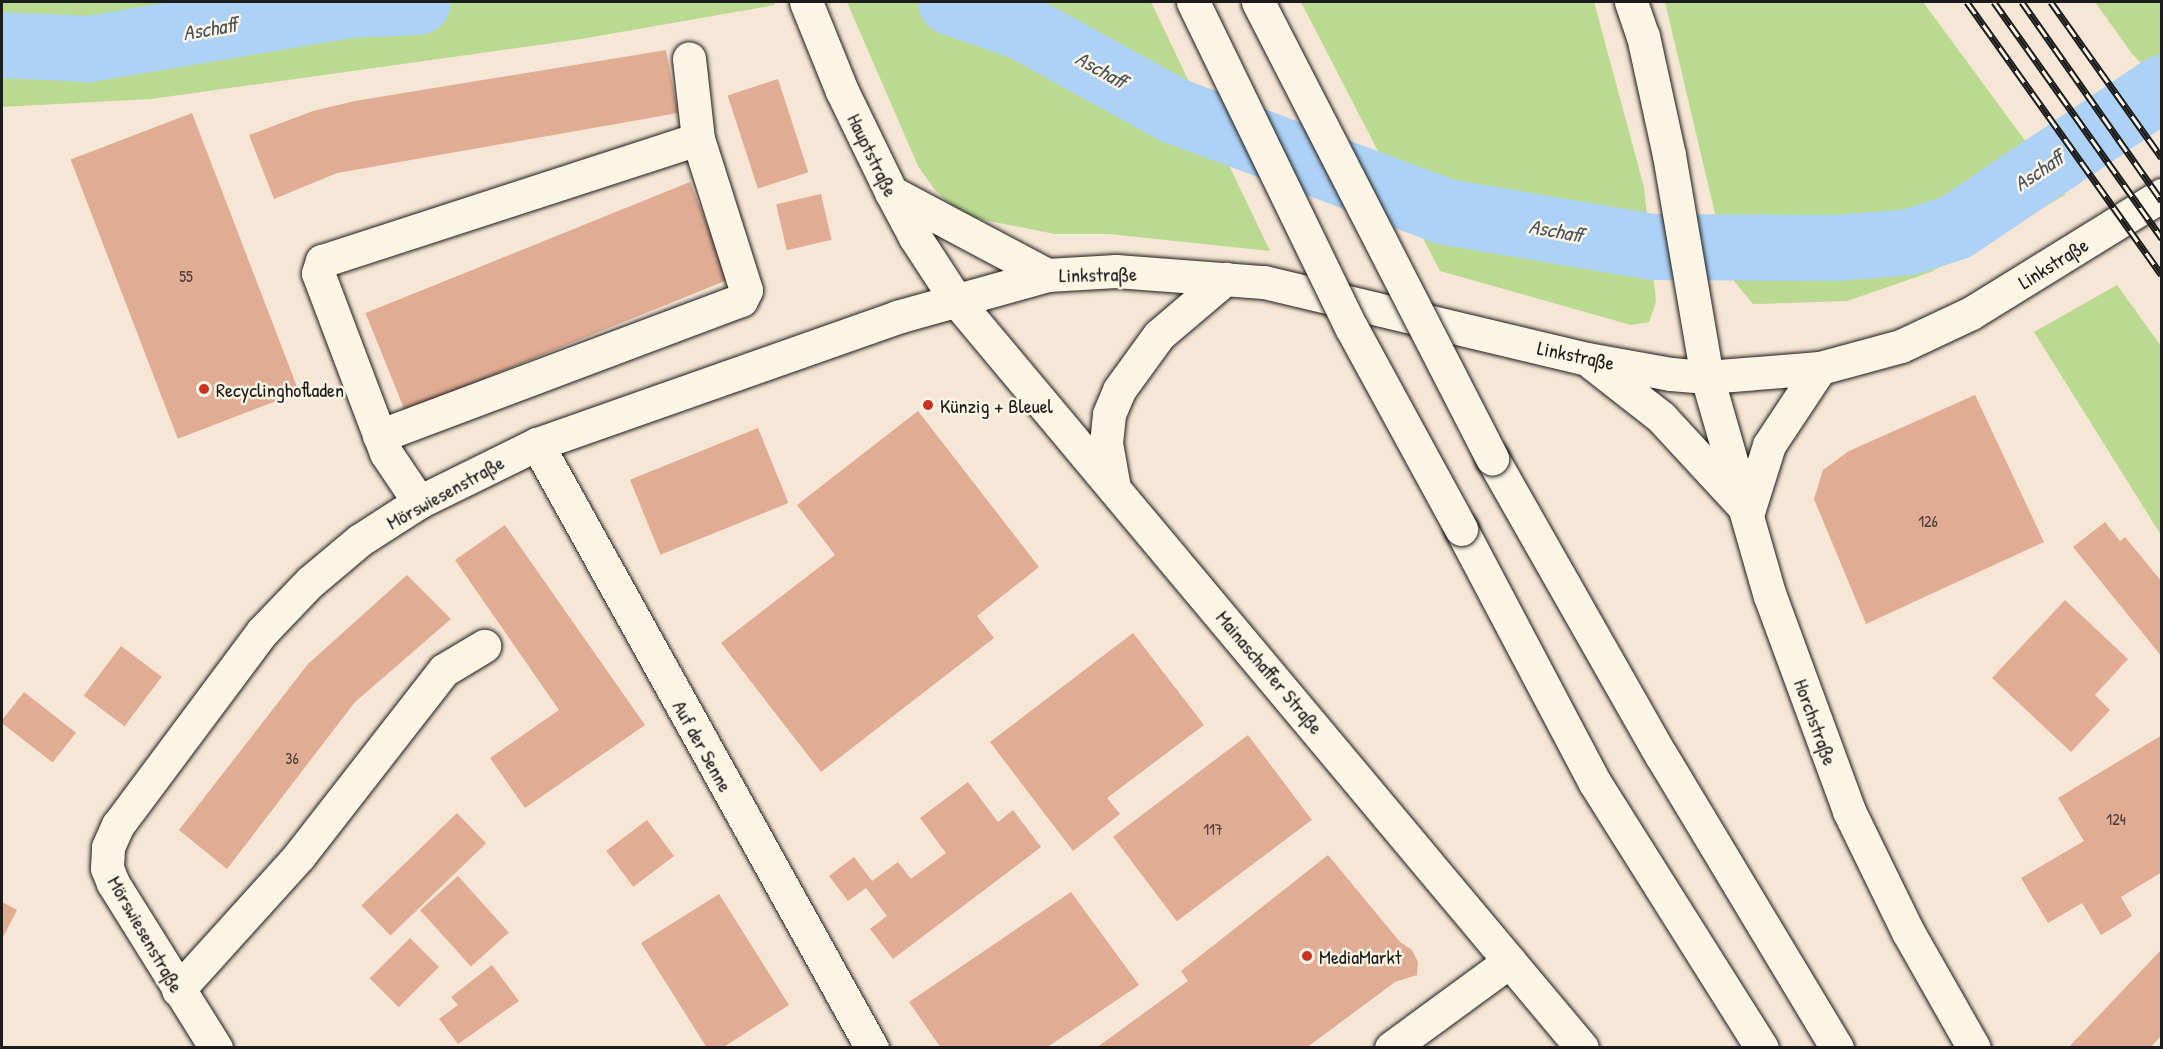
<!DOCTYPE html>
<meta charset="utf-8">
<style>
body{margin:0}
#map{position:relative;width:2163px;height:1049px;overflow:hidden;background:#f6e6d5;font-family:"Patrick Hand",sans-serif}
div>[style]{position:absolute}
.green>*{inset:0;background:#bada92}
.river>*{height:66px;margin:-33px;padding:0 33px;transform-origin:33px;border-radius:33px;background:#add2f6}
.building>*{inset:0;background:#e0ac94;transform-origin:0 0}
.roads{filter:drop-shadow(0 0 2px #1c1c1c) drop-shadow(0 0 2px #1c1c1c)}
.minor>*{height:33px;margin:-16.5px;padding:0 16.5px;transform-origin:16.5px;border-radius:16.5px;background:#fcf5e5}
.highway>*{height:33px;margin:-16.5px;padding:0 16.5px;transform-origin:16.5px;border-radius:16.5px;background:#fcf5e5}
.rail>*{height:7px;margin-top:-3.5px;transform-origin:0;background:repeating-linear-gradient(90deg,#fcf5e5 0 14px,#1c1c1c 0 28px);box-sizing:border-box;border-block:2px solid #1c1c1c}
.bridges{filter:drop-shadow(0 0 2px #1c1c1c) drop-shadow(0 0 2px #1c1c1c)}
.highway-bridge>*{height:33px;margin:-16.5px;padding:0 16.5px;transform-origin:16.5px;border-radius:16.5px;background:#fcf5e5}
.dots>*{width:16px;height:16px;translate:-50% -50%;box-sizing:border-box;border:3px solid #fcf5e5;border-radius:50%}
span{translate:-50% -50%;white-space:nowrap;text-align:center;line-height:1.15;-webkit-text-stroke:5px #fcf5e5;paint-order:stroke}
.number-label{font-size:16px;color:#4d403a}
.number-label span{-webkit-text-stroke-width:0}
.street-label{font-size:20px;color:#1c1c1c}
.poi-label{font-size:20px;color:#1c1c1c}
.left{translate:0 -50%;text-align:left}
.water-label{font-size:21px;color:#48535d;font-style:italic}
.frame{position:absolute;inset:0;border:3px solid #1c1c1c;pointer-events:none}
</style>
<div id="map">
<div class="green">
<div style="clip-path:polygon(2px 2px,774px 2px,775px 5px,581px 39px,151px 99px,2px 107px)"></div>
<div style="clip-path:polygon(847px 2px,1151px 2px,1270px 251px,1109px 234px,1055px 234px,963px 216px,935px 190px,918px 166px)"></div>
<div style="clip-path:polygon(1301px 2px,1594px 2px,1644px 187px,1656px 302px,1649px 322px,1631px 325px,1440px 271px)"></div>
<div style="clip-path:polygon(1665px 2px,1923px 2px,2065px 195px,1931px 272px,1847px 301px,1753px 304px,1734px 281px,1717px 222px)"></div>
<div style="clip-path:polygon(2095px 2px,2161px 2px,2161px 83px,2133px 55px)"></div>
<div style="clip-path:polygon(2117px 285px,2161px 346px,2161px 535px,2034px 332px)"></div>
</div>
<div class="river">
<div style="left:951px;top:2px;width:75px;rotate:19.4deg"></div>
<div style="left:1022px;top:27px;width:175px;rotate:28.8deg"></div>
<div style="left:1175px;top:111px;width:289px;rotate:20.4deg"></div>
<div style="left:1446px;top:212px;width:210px;rotate:9.6deg"></div>
<div style="left:1653px;top:247px;width:184px;rotate:0.3deg"></div>
<div style="left:1837px;top:248px;width:73px;rotate:-4.7deg"></div>
<div style="left:1910px;top:242px;width:48px;rotate:-18.1deg"></div>
<div style="left:1956px;top:227px;width:249px;rotate:-34deg"></div>
<div style="left:2px;top:45px;width:87px;rotate:2.6deg"></div>
<div style="left:89px;top:49px;width:264px;rotate:-9.6deg"></div>
<div style="left:349px;top:5px;width:69px;rotate:-2.5deg"></div>
</div>
<div class="building">
<div style="clip-path:polygon(666px 50px,678px 113px,337px 173px,274px 199px,249px 135px,313px 111px,355px 101px)"></div>
<div style="left:778px;top:79px;width:98px;height:53px;rotate:72deg"></div>
<div style="left:192px;top:113px;width:299px;height:130px;rotate:69deg"></div>
<div style="left:690px;top:182px;width:105px;height:350px;rotate:68deg"></div>
<div style="left:821px;top:194px;width:47px;height:46px;rotate:77deg"></div>
<div style="clip-path:polygon(1975px 395px,2044px 542px,1866px 624px,1814px 499px,1823px 470px,1849px 451px)"></div>
<div style="clip-path:polygon(918px 411px,1039px 567px,977px 616px,994px 638px,821px 772px,721px 643px,835px 555px,797px 505px)"></div>
<div style="left:758px;top:428px;width:81px;height:138px;rotate:68deg"></div>
<div style="clip-path:polygon(2105px 522px,2120px 541px,2125px 537px,2162px 582px,2162px 657px,2073px 547px)"></div>
<div style="clip-path:polygon(505px 525px,645px 725px,525px 808px,490px 758px,559px 710px,455px 560px)"></div>
<div style="clip-path:polygon(407px 575px,451px 619px,355px 702px,227px 869px,179px 830px,308px 664px)"></div>
<div style="clip-path:polygon(2065px 600px,2128px 659px,2095px 695px,2110px 710px,2071px 752px,1992px 678px)"></div>
<div style="clip-path:polygon(1133px 633px,1204px 725px,1107px 798px,1120px 814px,1073px 851px,990px 742px)"></div>
<div style="left:121px;top:646px;width:51px;height:62px;rotate:37deg"></div>
<div style="left:24px;top:692px;width:66px;height:38px;rotate:38deg"></div>
<div style="left:1248px;top:735px;width:106px;height:169px;rotate:53deg"></div>
<div style="clip-path:polygon(2162px 735px,2162px 872px,2121px 897px,2132px 916px,2101px 935px,2082px 903px,2048px 923px,2021px 878px,2084px 841px,2058px 798px)"></div>
<div style="clip-path:polygon(968px 782px,998px 822px,1013px 810px,1041px 847px,893px 959px,870px 929px,887px 916px,866px 888px,848px 901px,829px 876px,854px 857px,872px 881px,898px 862px,911px 879px,946px 853px,920px 818px)"></div>
<div style="left:457px;top:813px;width:42px;height:133px;rotate:46deg"></div>
<div style="left:647px;top:820px;width:45px;height:51px;rotate:53deg"></div>
<div style="clip-path:polygon(1328px 855px,1400px 942px,1412px 950px,1418px 962px,1417px 975px,1395px 982px,1306px 1048px,1096px 1048px,1188px 981px,1181px 971px)"></div>
<div style="left:458px;top:876px;width:76px;height:51px;rotate:48deg"></div>
<div style="clip-path:polygon(1071px 892px,1139px 985px,1046px 1048px,941px 1048px,909px 1002px)"></div>
<div style="clip-path:polygon(719px 894px,789px 1005px,722px 1048px,707px 1048px,641px 943px)"></div>
<div style="clip-path:polygon(2px 902px,17px 910px,2px 939px)"></div>
<div style="left:410px;top:938px;width:41px;height:57px;rotate:45deg"></div>
<div style="clip-path:polygon(2162px 949px,2162px 1035px,2150px 1048px,2068px 1048px)"></div>
<div style="clip-path:polygon(492px 965px,519px 1001px,458px 1044px,439px 1019px,458px 1005px,451px 997px)"></div>
</div>
<div class="roads">
<div class="minor">
<div style="left:806px;top:2px;width:96px;rotate:68deg"></div>
<div style="left:842px;top:91px;width:112px;rotate:64.1deg"></div>
<div style="left:891px;top:192px;width:51px;rotate:61.9deg"></div>
<div style="left:915px;top:237px;width:75px;rotate:56.9deg"></div>
<div style="left:956px;top:300px;width:975px;rotate:50.07deg"></div>
<div style="left:891px;top:192px;width:177px;rotate:28deg"></div>
<div style="left:1592px;top:363px;width:88px;rotate:38deg"></div>
<div style="left:1661px;top:417px;width:121px;rotate:47.3deg"></div>
<div style="left:1707px;top:377px;width:228px;rotate:74deg"></div>
<div style="left:1770px;top:596px;width:229px;rotate:69.8deg"></div>
<div style="left:1849px;top:811px;width:135px;rotate:64deg"></div>
<div style="left:1908px;top:932px;width:133px;rotate:60.4deg"></div>
<div style="left:379px;top:436px;width:387px;rotate:-20.6deg"></div>
<div style="left:741px;top:300px;width:11px;rotate:-63deg"></div>
<div style="left:746px;top:290px;width:158px;rotate:-107.6deg"></div>
<div style="left:698px;top:139px;width:81px;rotate:-96.4deg"></div>
<div style="left:537px;top:444px;width:691px;rotate:60.99deg"></div>
<div style="left:1114px;top:488px;width:46px;rotate:-100.1deg"></div>
<div style="left:1106px;top:443px;width:29px;rotate:-84deg"></div>
<div style="left:1109px;top:414px;width:26px;rotate:-67deg"></div>
<div style="left:1119px;top:390px;width:68px;rotate:-54deg"></div>
<div style="left:1159px;top:335px;width:87px;rotate:-40.3deg"></div>
<div style="left:419px;top:502px;width:59px;rotate:-124deg"></div>
<div style="left:386px;top:453px;width:192px;rotate:-110.7deg"></div>
<div style="left:318px;top:273px;width:13px;rotate:-72deg"></div>
<div style="left:322px;top:261px;width:395px;rotate:-18deg"></div>
<div style="left:1748px;top:512px;width:70px;rotate:-72.6deg"></div>
<div style="left:1769px;top:445px;width:92px;rotate:-56.5deg"></div>
<div style="left:178px;top:990px;width:181px;rotate:-47.9deg"></div>
<div style="left:299px;top:856px;width:236px;rotate:-52.1deg"></div>
<div style="left:444px;top:670px;width:47px;rotate:-31deg"></div>
<div style="left:216px;top:1048px;width:195px;rotate:-122deg"></div>
<div style="left:113px;top:883px;width:16px;rotate:-112deg"></div>
<div style="left:107px;top:868px;width:21px;rotate:-87deg"></div>
<div style="left:108px;top:847px;width:24px;rotate:-66deg"></div>
<div style="left:118px;top:825px;width:241px;rotate:-53.3deg"></div>
<div style="left:262px;top:632px;width:69px;rotate:-46.2deg"></div>
<div style="left:310px;top:582px;width:65px;rotate:-40deg"></div>
<div style="left:360px;top:540px;width:70px;rotate:-32.8deg"></div>
<div style="left:419px;top:502px;width:131px;rotate:-26.2deg"></div>
<div style="left:537px;top:444px;width:382px;rotate:-19.4deg"></div>
<div style="left:897px;top:317px;width:156px;rotate:-15.6deg"></div>
<div style="left:1047px;top:275px;width:69px;rotate:-3.3deg"></div>
<div style="left:1116px;top:271px;width:148px;rotate:4.3deg"></div>
<div style="left:1264px;top:282px;width:332px;rotate:13.4deg"></div>
<div style="left:1587px;top:359px;width:85px;rotate:10.1deg"></div>
<div style="left:1671px;top:374px;width:36px;rotate:5deg"></div>
<div style="left:1707px;top:377px;width:113px;rotate:-4.6deg"></div>
<div style="left:1820px;top:368px;width:84px;rotate:-15.2deg"></div>
<div style="left:1901px;top:346px;width:77px;rotate:-25.2deg"></div>
<div style="left:1971px;top:313px;width:225px;rotate:-31.7deg"></div>
<div style="left:1391px;top:1048px;width:147px;rotate:-36.2deg"></div>
</div>
<div class="highway">
<div style="left:1631px;top:2px;width:36px;rotate:71deg"></div>
<div style="left:1643px;top:36px;width:122px;rotate:77.7deg"></div>
<div style="left:1669px;top:155px;width:225px;rotate:80.3deg"></div>
<div style="left:1492px;top:458px;width:342px;rotate:60.4deg"></div>
<div style="left:1661px;top:755px;width:342px;rotate:59deg"></div>
<div style="left:1461px;top:529px;width:287px;rotate:62.2deg"></div>
<div style="left:1595px;top:783px;width:313px;rotate:57.8deg"></div>
</div>
</div>
<div class="rail">
<div style="left:1967px;top:2px;width:335px;rotate:54.5deg"></div>
<div style="left:1994px;top:2px;width:290px;rotate:54.6deg"></div>
<div style="left:2022px;top:2px;width:243px;rotate:54.9deg"></div>
<div style="left:2051px;top:2px;width:191px;rotate:54.6deg"></div>
</div>
<div class="bridges">
<div class="highway-bridge">
<div style="left:1193px;top:2px;width:361px;rotate:64.1deg"></div>
<div style="left:1351px;top:327px;width:230px;rotate:61.4deg"></div>
<div style="left:1258px;top:2px;width:513px;rotate:62.84deg"></div>
</div>
</div>
<div class="dots">
<div style="left:204px;top:389px;background:#c8321e"></div>
<div style="left:928px;top:405px;background:#c8321e"></div>
<div style="left:1307px;top:956px;background:#c8321e"></div>
</div>
<div class="number-label">
<span style="left:186px;top:276px">55</span>
<span style="left:1928px;top:521px">126</span>
<span style="left:292px;top:758px">36</span>
<span style="left:2116px;top:819px">124</span>
<span style="left:1213px;top:829px">117</span>
</div>
<div class="street-label">
<span style="left:873px;top:155px;rotate:64deg">Hauptstraße</span>
<span style="left:2053px;top:263px;rotate:-32deg">Linkstraße</span>
<span style="left:1098px;top:274px;rotate:-1deg">Linkstraße</span>
<span style="left:1576px;top:355px;rotate:12deg">Linkstraße</span>
<span style="left:445px;top:492px;rotate:-29deg">Mörswiesenstraße</span>
<span style="left:1270px;top:672px;rotate:50deg">Mainaschaffer Straße</span>
<span style="left:1816px;top:722px;rotate:70deg">Horchstraße</span>
<span style="left:703px;top:746px;rotate:61deg">Auf der Senne</span>
<span style="left:146px;top:934px;rotate:60deg">Mörswiesenstraße</span>
</div>
<div class="poi-label">
<span class="left" style="left:216px;top:389px">Recyclinghofladen</span>
<span class="left" style="left:940px;top:405px">Künzig + Bleuel</span>
<span class="left" style="left:1319px;top:956px">MediaMarkt</span>
</div>
<div class="water-label">
<span style="left:210px;top:29px;rotate:-10deg">Aschaff</span>
<span style="left:1101px;top:70px;rotate:29deg">Aschaff</span>
<span style="left:2039px;top:171px;rotate:-34deg">Aschaff</span>
<span style="left:1556px;top:231px;rotate:10deg">Aschaff</span>
</div>
<div class="frame"></div>
</div>
